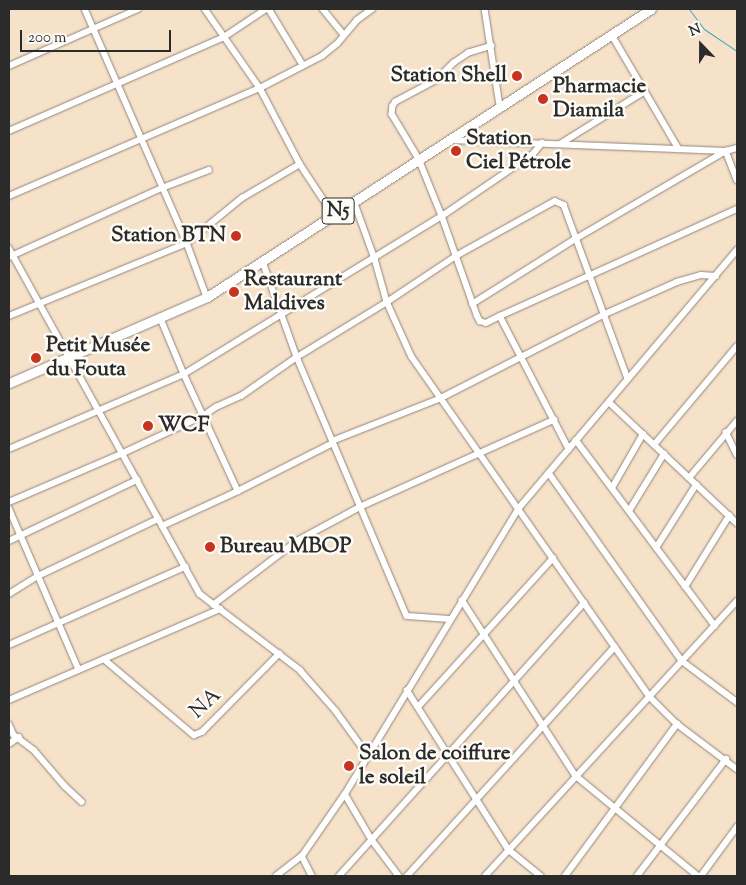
<!DOCTYPE html>
<meta charset="utf-8">
<style>
body{margin:0}
#map{position:relative;width:746px;height:885px;overflow:hidden;background:#f6e1c9;font-family:"Sorts Mill Goudy",serif}
div>[style]{position:absolute}
.stream>*{height:1px;margin:-0.5px;padding:0 0.5px;transform-origin:0.5px;border-radius:0.5px;background:#3ba9ba}
.roads{filter:drop-shadow(0 0 1px #90867a) drop-shadow(0 0 1px #90867a)}
.minor>*{height:5.5px;margin:-2.75px;padding:0 2.75px;transform-origin:2.75px;border-radius:2.75px;background:#fff}
.highway>*{height:9px;margin:-4.5px;padding:0 4.5px;transform-origin:4.5px;border-radius:4.5px;background:#fff}
.dots>*{width:14px;height:14px;translate:-50% -50%;box-sizing:border-box;border:2px solid #fdfcf7;border-radius:50%}
span{translate:-50% -50%;white-space:nowrap;text-align:center;line-height:1.15;-webkit-text-stroke:5px #fdfcf7;paint-order:stroke}
.shield-label span{padding:1px 4px;background:#fdfcf7;border:1px solid;border-radius:4px;-webkit-text-stroke-width:0}
.shield-label{font-size:20px;color:#2b2b2b;font-weight:700}
.poi-label{font-size:21px;color:#2b2b2b;font-weight:700}
.right{translate:-100% -50%;text-align:right}
.left{translate:0 -50%;text-align:left}
.street-label{font-size:21px;color:#2b2b2b}
.frame{position:absolute;inset:0;border:10px solid #2b2b2b;pointer-events:none}
.north{position:absolute;left:676px;top:20px;width:50px;height:50px;-webkit-text-stroke:4px #fdfcf7;paint-order:stroke;rotate:338deg;font-size:14px;font-weight:700;line-height:20px;text-align:center;color:#2b2b2b}
.north::after{content:'';display:block;margin:auto;width:18px;height:22px;background:#2b2b2b;clip-path:polygon(50% 0,100% 100%,50% 72%,0 100%)}
.scale{position:absolute;left:20px;top:30px;width:151px;height:22px;box-sizing:border-box;border:2px solid #2b2b2b;border-top:0;padding-left:6px;font-size:15px;line-height:18px;white-space:nowrap;color:#2b2b2b;-webkit-text-stroke:4px #fdfcf7;paint-order:stroke}
</style>
<div id="map">
<div class="stream">
<div style="left:689px;top:9px;width:25px;rotate:53deg"></div>
<div style="left:704px;top:29px;width:40px;rotate:34deg"></div>
</div>
<div class="roads">
<div class="minor">
<div style="left:85px;top:9px;width:255px;rotate:66.4deg"></div>
<div style="left:187px;top:243px;width:58px;rotate:69.7deg"></div>
<div style="left:205px;top:9px;width:96px;rotate:55.2deg"></div>
<div style="left:260px;top:88px;width:86px;rotate:62.2deg"></div>
<div style="left:300px;top:164px;width:60px;rotate:56.6deg"></div>
<div style="left:269px;top:9px;width:66px;rotate:58.7deg"></div>
<div style="left:323px;top:9px;width:32px;rotate:51deg"></div>
<div style="left:485px;top:9px;width:98px;rotate:81.2deg"></div>
<div style="left:612px;top:35px;width:132px;rotate:59.6deg"></div>
<div style="left:492px;top:46px;width:24px;rotate:163deg"></div>
<div style="left:469px;top:53px;width:18px;rotate:146deg"></div>
<div style="left:454px;top:63px;width:24px;rotate:135deg"></div>
<div style="left:437px;top:80px;width:47px;rotate:151.8deg"></div>
<div style="left:396px;top:102px;width:5px;rotate:127deg"></div>
<div style="left:393px;top:106px;width:8px;rotate:97deg"></div>
<div style="left:392px;top:114px;width:52px;rotate:59deg"></div>
<div style="left:419px;top:159px;width:61px;rotate:68deg"></div>
<div style="left:442px;top:216px;width:105px;rotate:70.5deg"></div>
<div style="left:477px;top:315px;width:7px;rotate:63deg"></div>
<div style="left:480px;top:321px;width:6px;rotate:18deg"></div>
<div style="left:486px;top:323px;width:16px;rotate:-27deg"></div>
<div style="left:500px;top:316px;width:150px;rotate:62.6deg"></div>
<div style="left:9px;top:66px;width:141px;rotate:-23.8deg"></div>
<div style="left:9px;top:131px;width:235px;rotate:-23.6deg"></div>
<div style="left:224px;top:37px;width:50px;rotate:-33.7deg"></div>
<div style="left:450px;top:140px;width:276px;rotate:2.3deg"></div>
<div style="left:726px;top:151px;width:11px;rotate:-15deg"></div>
<div style="left:560px;top:144px;width:100px;rotate:-31.9deg"></div>
<div style="left:9px;top:196px;width:273px;rotate:-23.3deg"></div>
<div style="left:260px;top:88px;width:70px;rotate:-27.3deg"></div>
<div style="left:322px;top:56px;width:19px;rotate:-39deg"></div>
<div style="left:337px;top:44px;width:31px;rotate:-50deg"></div>
<div style="left:357px;top:20px;width:19px;rotate:-36deg"></div>
<div style="left:354px;top:201px;width:62px;rotate:70.1deg"></div>
<div style="left:375px;top:259px;width:45px;rotate:74.4deg"></div>
<div style="left:387px;top:302px;width:60px;rotate:65.6deg"></div>
<div style="left:412px;top:357px;width:415px;rotate:55deg"></div>
<div style="left:650px;top:697px;width:38px;rotate:45deg"></div>
<div style="left:677px;top:724px;width:75px;rotate:36.9deg"></div>
<div style="left:9px;top:248px;width:395px;rotate:61.1deg"></div>
<div style="left:200px;top:594px;width:126px;rotate:37.2deg"></div>
<div style="left:300px;top:670px;width:55px;rotate:48.7deg"></div>
<div style="left:336px;top:711px;width:53px;rotate:54.2deg"></div>
<div style="left:9px;top:257px;width:168px;rotate:-24.3deg"></div>
<div style="left:162px;top:188px;width:50px;rotate:-21deg"></div>
<div style="left:263px;top:262px;width:101px;rotate:70.3deg"></div>
<div style="left:297px;top:357px;width:281px;rotate:67deg"></div>
<div style="left:407px;top:616px;width:43px;rotate:4deg"></div>
<div style="left:472px;top:304px;width:124px;rotate:-32.2deg"></div>
<div style="left:577px;top:238px;width:173px;rotate:-30.3deg"></div>
<div style="left:726px;top:151px;width:31px;rotate:69deg"></div>
<div style="left:9px;top:316px;width:192px;rotate:-22.3deg"></div>
<div style="left:187px;top:243px;width:71px;rotate:-39.3deg"></div>
<div style="left:242px;top:198px;width:67px;rotate:-30.4deg"></div>
<div style="left:500px;top:316px;width:260px;rotate:-24.3deg"></div>
<div style="left:161px;top:319px;width:60px;rotate:67.3deg"></div>
<div style="left:184px;top:374px;width:129px;rotate:65.2deg"></div>
<div style="left:609px;top:402px;width:176px;rotate:43.4deg"></div>
<div style="left:726px;top:432px;width:25px;rotate:64deg"></div>
<div style="left:576px;top:440px;width:232px;rotate:53.2deg"></div>
<div style="left:332px;top:441px;width:117px;rotate:-21.5deg"></div>
<div style="left:441px;top:398px;width:184px;rotate:-27.1deg"></div>
<div style="left:605px;top:314px;width:79px;rotate:-24deg"></div>
<div style="left:677px;top:282px;width:25px;rotate:-16deg"></div>
<div style="left:701px;top:275px;width:15px;rotate:4deg"></div>
<div style="left:654px;top:445px;width:129px;rotate:-50deg"></div>
<div style="left:9px;top:449px;width:190px;rotate:-23.2deg"></div>
<div style="left:184px;top:374px;width:303px;rotate:-31.5deg"></div>
<div style="left:442px;top:216px;width:110px;rotate:-34.3deg"></div>
<div style="left:533px;top:154px;width:14px;rotate:-51deg"></div>
<div style="left:549px;top:473px;width:230px;rotate:54.7deg"></div>
<div style="left:682px;top:661px;width:69px;rotate:36.7deg"></div>
<div style="left:689px;top:478px;width:75px;rotate:-49.9deg"></div>
<div style="left:612px;top:488px;width:62px;rotate:-60.1deg"></div>
<div style="left:9px;top:502px;width:122px;rotate:-23.2deg"></div>
<div style="left:121px;top:454px;width:90px;rotate:-24.9deg"></div>
<div style="left:203px;top:416px;width:16px;rotate:-35deg"></div>
<div style="left:216px;top:407px;width:27px;rotate:-24deg"></div>
<div style="left:241px;top:396px;width:68px;rotate:-34.9deg"></div>
<div style="left:297px;top:357px;width:105px;rotate:-31.4deg"></div>
<div style="left:387px;top:302px;width:83px;rotate:-33.7deg"></div>
<div style="left:456px;top:256px;width:113px;rotate:-29.1deg"></div>
<div style="left:555px;top:201px;width:10px;rotate:24deg"></div>
<div style="left:564px;top:205px;width:185px;rotate:69.8deg"></div>
<div style="left:9px;top:508px;width:176px;rotate:66.6deg"></div>
<div style="left:629px;top:511px;width:67px;rotate:-58.4deg"></div>
<div style="left:162px;top:526px;width:84px;rotate:-24.7deg"></div>
<div style="left:238px;top:491px;width:106px;rotate:-26.8deg"></div>
<div style="left:9px;top:541px;width:142px;rotate:-25.5deg"></div>
<div style="left:656px;top:548px;width:75px;rotate:-57.6deg"></div>
<div style="left:685px;top:587px;width:84px;rotate:-58.2deg"></div>
<div style="left:9px;top:594px;width:34px;rotate:-32deg"></div>
<div style="left:38px;top:576px;width:133px;rotate:-25.4deg"></div>
<div style="left:462px;top:600px;width:210px;rotate:57.1deg"></div>
<div style="left:576px;top:776px;width:158px;rotate:39.3deg"></div>
<div style="left:213px;top:605px;width:106px;rotate:-37.3deg"></div>
<div style="left:297px;top:541px;width:72px;rotate:-28.4deg"></div>
<div style="left:360px;top:507px;width:213px;rotate:-24.2deg"></div>
<div style="left:9px;top:645px;width:193px;rotate:-23.9deg"></div>
<div style="left:104px;top:659px;width:118px;rotate:40.2deg"></div>
<div style="left:194px;top:735px;width:9px;rotate:-21deg"></div>
<div style="left:202px;top:732px;width:110px;rotate:-45.4deg"></div>
<div style="left:407px;top:690px;width:190px;rotate:57.5deg"></div>
<div style="left:509px;top:850px;width:41px;rotate:39.1deg"></div>
<div style="left:9px;top:700px;width:230px;rotate:-23.3deg"></div>
<div style="left:418px;top:707px;width:201px;rotate:-47.8deg"></div>
<div style="left:9px;top:724px;width:12px;rotate:66deg"></div>
<div style="left:14px;top:735px;width:25px;rotate:37deg"></div>
<div style="left:34px;top:750px;width:48px;rotate:49.3deg"></div>
<div style="left:65px;top:786px;width:23px;rotate:43deg"></div>
<div style="left:9px;top:744px;width:12px;rotate:-35deg"></div>
<div style="left:345px;top:794px;width:53px;rotate:59.6deg"></div>
<div style="left:372px;top:840px;width:45px;rotate:53.1deg"></div>
<div style="left:302px;top:856px;width:22px;rotate:63deg"></div>
<div style="left:276px;top:876px;width:33px;rotate:-38deg"></div>
<div style="left:302px;top:856px;width:75px;rotate:-55.3deg"></div>
<div style="left:345px;top:794px;width:335px;rotate:-58.7deg"></div>
<div style="left:519px;top:508px;width:338px;rotate:-49.8deg"></div>
<div style="left:339px;top:876px;width:367px;rotate:-48.1deg"></div>
<div style="left:407px;top:876px;width:309px;rotate:-47.8deg"></div>
<div style="left:485px;top:876px;width:373px;rotate:-47.5deg"></div>
<div style="left:565px;top:876px;width:189px;rotate:-53.6deg"></div>
<div style="left:637px;top:876px;width:147px;rotate:-52.7deg"></div>
<div style="left:701px;top:876px;width:61px;rotate:-53.7deg"></div>
</div>
<div class="highway">
<div style="left:9px;top:383px;width:216px;rotate:-23.5deg"></div>
<div style="left:207px;top:297px;width:529px;rotate:-32.97deg"></div>
</div>
</div>
<div class="dots">
<div style="left:517px;top:76px;background:#c8321e"></div>
<div style="left:543px;top:99px;background:#c8321e"></div>
<div style="left:456px;top:151px;background:#c8321e"></div>
<div style="left:236px;top:236px;background:#c8321e"></div>
<div style="left:234px;top:292px;background:#c8321e"></div>
<div style="left:36px;top:358px;background:#c8321e"></div>
<div style="left:148px;top:426px;background:#c8321e"></div>
<div style="left:210px;top:547px;background:#c8321e"></div>
<div style="left:349px;top:766px;background:#c8321e"></div>
</div>
<div class="shield-label">
<span style="left:338px;top:211px">N5</span>
</div>
<div class="poi-label">
<span class="right" style="left:507px;top:76px">Station Shell</span>
<span class="left" style="left:553px;top:99px">Pharmacie<br>Diamila</span>
<span class="left" style="left:466px;top:151px">Station<br>Ciel Pétrole</span>
<span class="right" style="left:226px;top:236px">Station BTN</span>
<span class="left" style="left:244px;top:292px">Restaurant<br>Maldives</span>
<span class="left" style="left:46px;top:358px">Petit Musée<br>du Fouta</span>
<span class="left" style="left:158px;top:426px">WCF</span>
<span class="left" style="left:220px;top:547px">Bureau MBOP</span>
<span class="left" style="left:359px;top:766px">Salon de coiffure<br>le soleil</span>
</div>
<div class="street-label">
<span style="left:206px;top:704px;rotate:-43deg">NA</span>
</div>
<div class="frame"></div>
<div class="north">N</div>
<div class="scale">200 m</div>
</div>
